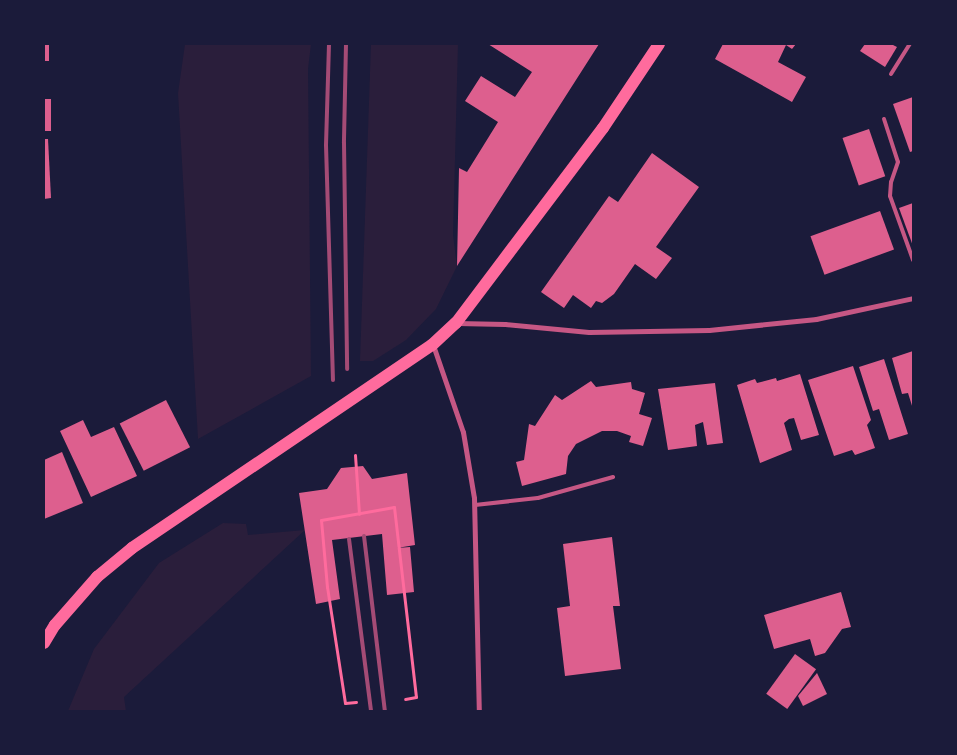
<!DOCTYPE html>
<style>
body{margin:0}
#map{position:relative;width:957px;height:755px;overflow:hidden;background:#1b1b3a;font-family:Mulish,sans-serif}
div>[style]{position:absolute}
.green>*{inset:0;background:#2a1e3b}
.building>*{inset:0;background:#dd5f8e;transform-origin:0 0}
.path>*{height:3px;margin:-1.5px;padding:0 1.5px;transform-origin:1.5px;border-radius:1.5px;background:#ff6b9d}
.service>*{height:4px;margin:-2px;padding:0 2px;transform-origin:2px;border-radius:2px;background:#c65784}
.minor>*{height:5px;margin:-2.5px;padding:0 2.5px;transform-origin:2.5px;border-radius:2.5px;background:#c65784}
.primary>*{height:12px;margin:-6px;padding:0 6px;transform-origin:6px;border-radius:6px;background:#ff6b9d}
.rail>*{height:4px;margin:-2px;padding:0 2px;transform-origin:2px;border-radius:2px;background:#a44b75}
span{translate:-50% -50%;white-space:nowrap;text-align:center;line-height:1.15;-webkit-text-stroke:4.5px #1b1b3a;paint-order:stroke}
.frame{position:absolute;inset:0;border:45px solid #1b1b3a;pointer-events:none}
</style>
<div id="map">
<div class="green">
<div style="clip-path:polygon(185px 44px,311px 44px,308px 69px,311px 376px,198px 439px,178px 93px)"></div>
<div style="clip-path:polygon(371px 44px,458px 44px,453px 235px,457px 266px,436px 309px,406px 340px,373px 361px,360px 361px)"></div>
<div style="clip-path:polygon(223px 523px,246px 524px,248px 535px,305px 530px,124px 697px,126px 711px,68px 711px,94px 649px,159px 563px)"></div>
</div>
<div class="building">
<div style="left:44px;top:44px;width:5px;height:17px"></div>
<div style="clip-path:polygon(488px 44px,599px 44px,457px 266px,459px 168px,467px 172px,498px 122px,465px 101px,481px 76px,515px 97px,532px 72px)"></div>
<div style="clip-path:polygon(723px 44px,796px 44px,792px 49px,786px 45px,778px 62px,806px 77px,792px 102px,715px 59px)"></div>
<div style="clip-path:polygon(865px 44px,891px 44px,897px 47px,885px 67px,860px 51px)"></div>
<div style="clip-path:polygon(913px 97px,913px 151px,910px 152px,893px 104px)"></div>
<div style="left:44px;top:99px;width:7px;height:32px"></div>
<div style="left:869px;top:129px;width:50px;height:28px;rotate:71deg"></div>
<div style="clip-path:polygon(44px 139px,48px 139px,51px 198px,44px 199px)"></div>
<div style="clip-path:polygon(652px 153px,699px 187px,656px 247px,672px 258px,656px 279px,635px 264px,614px 294px,602px 303px,596px 301px,591px 308px,573px 295px,564px 308px,541px 292px,609px 196px,618px 202px)"></div>
<div style="clip-path:polygon(913px 203px,913px 246px,899px 208px)"></div>
<div style="left:880px;top:211px;width:41px;height:74px;rotate:70deg"></div>
<div style="clip-path:polygon(913px 351px,913px 409px,908px 393px,902px 394px,892px 358px)"></div>
<div style="clip-path:polygon(884px 359px,908px 434px,889px 440px,879px 409px,873px 411px,859px 367px)"></div>
<div style="clip-path:polygon(853px 366px,871px 420px,867px 425px,875px 448px,855px 455px,852px 450px,834px 456px,808px 380px)"></div>
<div style="clip-path:polygon(800px 374px,819px 435px,801px 440px,794px 418px,789px 419px,784px 423px,792px 450px,760px 463px,737px 385px,755px 379px,757px 383px,776px 378px,777px 381px)"></div>
<div style="clip-path:polygon(591px 381px,596px 387px,631px 382px,632px 389px,645px 393px,639px 414px,652px 418px,643px 446px,629px 442px,631px 436px,617px 431px,602px 431px,576px 444px,568px 456px,566px 474px,522px 486px,516px 462px,524px 460px,529px 424px,535px 426px,555px 395px,562px 400px)"></div>
<div style="clip-path:polygon(715px 383px,723px 443px,707px 445px,703px 422px,695px 425px,697px 446px,668px 450px,658px 389px)"></div>
<div style="left:166px;top:400px;width:53px;height:52px;rotate:63deg"></div>
<div style="clip-path:polygon(83px 420px,91px 437px,114px 427px,137px 476px,91px 497px,60px 431px)"></div>
<div style="clip-path:polygon(62px 452px,83px 503px,44px 519px,44px 460px)"></div>
<div style="clip-path:polygon(363px 466px,372px 479px,407px 473px,415px 545px,397px 548px,410px 547px,414px 592px,387px 595px,382px 534px,332px 540px,340px 599px,316px 604px,299px 493px,327px 489px,341px 468px)"></div>
<div style="clip-path:polygon(612px 537px,620px 606px,613px 606px,621px 669px,565px 676px,557px 608px,570px 606px,563px 544px)"></div>
<div style="clip-path:polygon(841px 592px,851px 627px,842px 629px,825px 653px,815px 656px,810px 639px,774px 649px,764px 615px)"></div>
<div style="left:795px;top:654px;width:26px;height:49px;rotate:36deg"></div>
<div style="clip-path:polygon(817px 673px,827px 694px,803px 706px,798px 696px)"></div>
</div>
<div class="path">
<div style="left:355px;top:455px;width:59px;rotate:86.1deg"></div>
<div style="left:356px;top:702px;width:11px;rotate:175deg"></div>
<div style="left:345px;top:703px;width:117px;rotate:-98.8deg"></div>
<div style="left:327px;top:587px;width:67px;rotate:-95.1deg"></div>
<div style="left:321px;top:520px;width:74px;rotate:-10.1deg"></div>
<div style="left:394px;top:507px;width:191px;rotate:83.4deg"></div>
<div style="left:416px;top:697px;width:11px;rotate:170deg"></div>
</div>
<div class="service">
<div style="left:891px;top:74px;width:36px;rotate:-58deg"></div>
<div style="left:884px;top:119px;width:45px;rotate:72deg"></div>
<div style="left:898px;top:162px;width:21px;rotate:109deg"></div>
<div style="left:891px;top:182px;width:14px;rotate:94deg"></div>
<div style="left:890px;top:196px;width:68px;rotate:70.2deg"></div>
<div style="left:475px;top:505px;width:63px;rotate:-6.3deg"></div>
<div style="left:538px;top:498px;width:78px;rotate:-15.6deg"></div>
</div>
<div class="minor">
<div style="left:457px;top:323px;width:48px;rotate:1.2deg"></div>
<div style="left:505px;top:324px;width:84px;rotate:5.4deg"></div>
<div style="left:589px;top:332px;width:120px;rotate:-1deg"></div>
<div style="left:709px;top:330px;width:108px;rotate:-5.9deg"></div>
<div style="left:816px;top:319px;width:99px;rotate:-12.2deg"></div>
<div style="left:433px;top:345px;width:92px;rotate:71deg"></div>
<div style="left:463px;top:432px;width:67px;rotate:80.5deg"></div>
<div style="left:474px;top:498px;width:213px;rotate:88.7deg"></div>
</div>
<div class="primary">
<div style="left:44px;top:643px;width:21px;rotate:-59deg"></div>
<div style="left:55px;top:625px;width:64px;rotate:-48.8deg"></div>
<div style="left:97px;top:577px;width:45px;rotate:-39.6deg"></div>
<div style="left:132px;top:548px;width:362px;rotate:-34.1deg"></div>
<div style="left:432px;top:345px;width:33px;rotate:-43deg"></div>
<div style="left:456px;top:323px;width:244px;rotate:-53deg"></div>
<div style="left:603px;top:128px;width:101px;rotate:-56.3deg"></div>
</div>
<div class="rail">
<div style="left:329px;top:44px;width:101px;rotate:91.7deg"></div>
<div style="left:326px;top:145px;width:235px;rotate:88.3deg"></div>
<div style="left:346px;top:44px;width:99px;rotate:91.2deg"></div>
<div style="left:344px;top:143px;width:226px;rotate:89.2deg"></div>
<div style="left:364px;top:536px;width:176px;rotate:83.2deg"></div>
<div style="left:349px;top:539px;width:173px;rotate:82.7deg"></div>
</div>
<div class="frame"></div>
</div>
